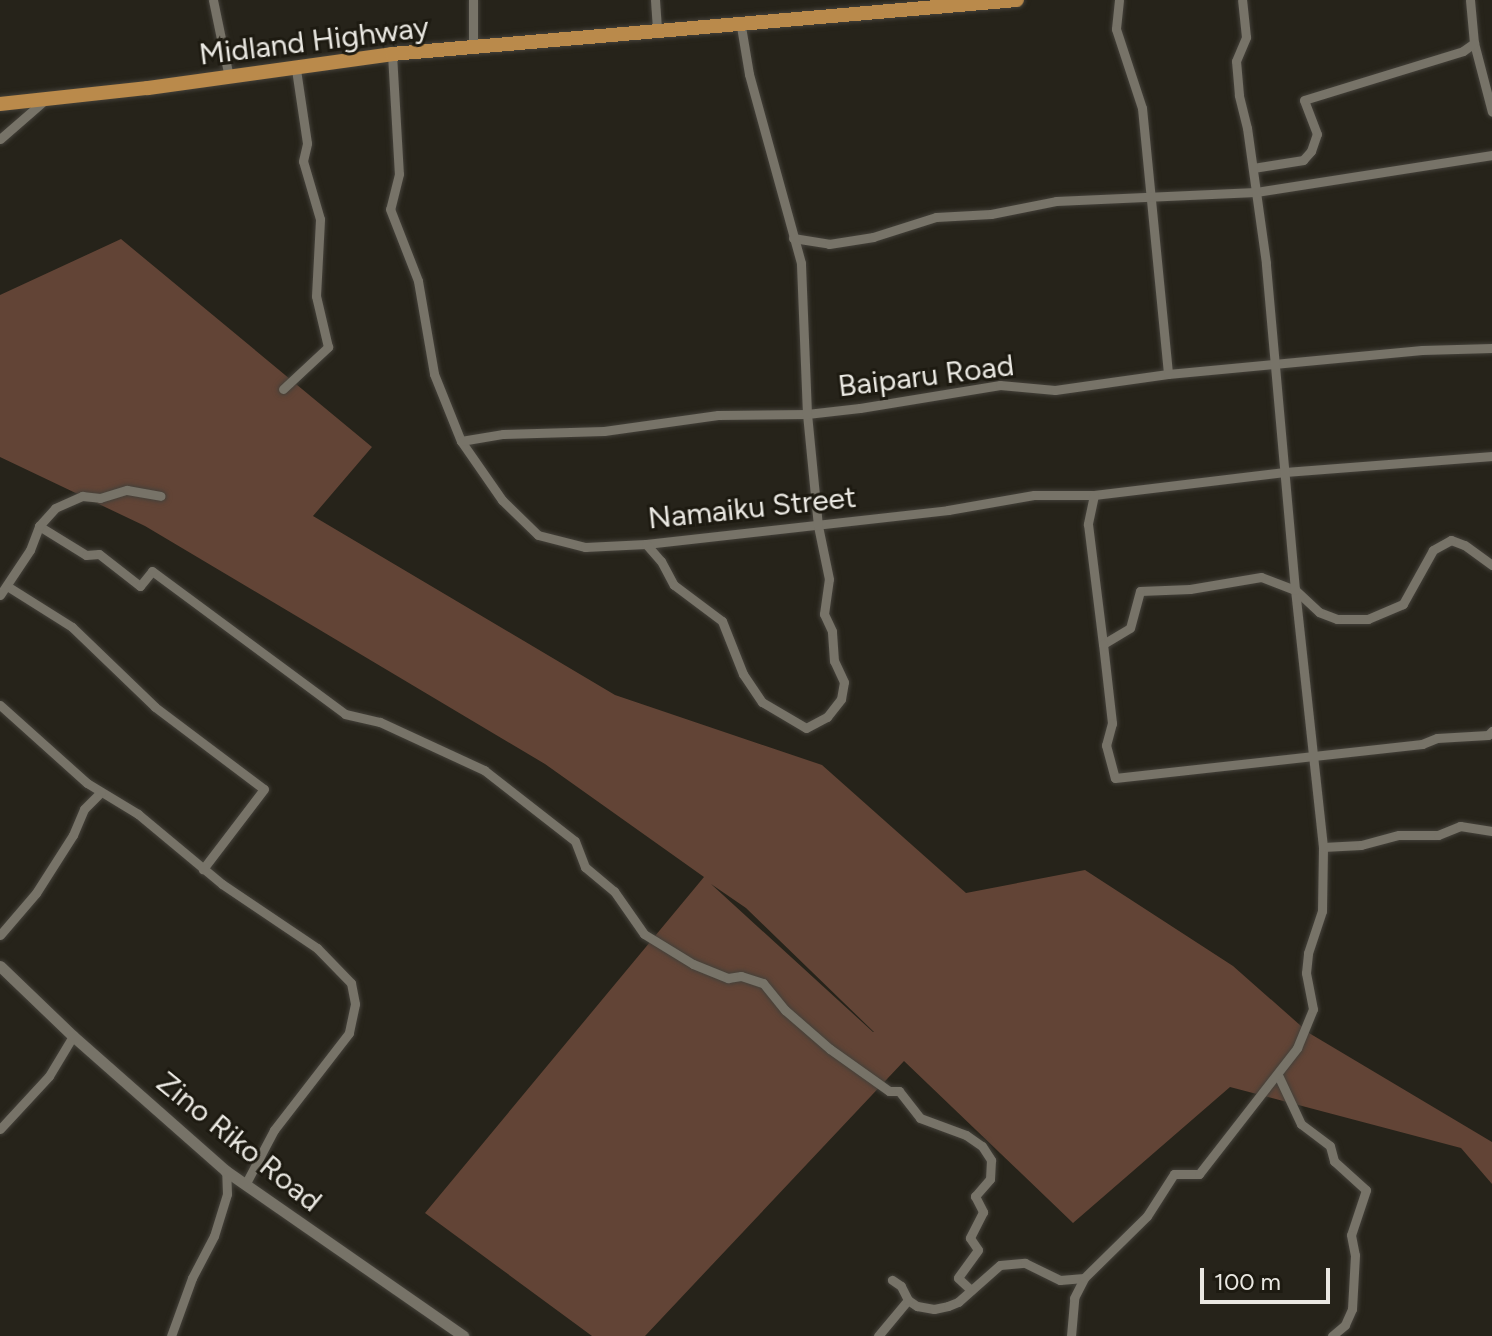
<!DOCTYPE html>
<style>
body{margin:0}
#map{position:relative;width:1492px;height:1336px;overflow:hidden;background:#26231a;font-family:Figtree,sans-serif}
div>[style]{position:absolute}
.green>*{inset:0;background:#624436}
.roads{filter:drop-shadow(0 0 2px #44413a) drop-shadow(0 0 2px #44413a)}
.minor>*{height:9px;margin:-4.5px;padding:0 4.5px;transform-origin:4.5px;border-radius:4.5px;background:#777368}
.tertiary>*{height:11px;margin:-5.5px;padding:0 5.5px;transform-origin:5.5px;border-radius:5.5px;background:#777368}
.primary>*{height:14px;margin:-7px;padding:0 7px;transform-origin:7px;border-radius:7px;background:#ba8a4b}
span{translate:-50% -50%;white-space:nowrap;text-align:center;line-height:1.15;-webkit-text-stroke:6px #1d1a11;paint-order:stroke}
.street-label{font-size:30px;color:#eae8e2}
.scale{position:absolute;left:1200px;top:1268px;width:130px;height:36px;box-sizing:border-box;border:4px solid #eae8e2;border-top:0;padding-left:10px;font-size:24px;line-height:28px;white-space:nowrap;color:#eae8e2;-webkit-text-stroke:6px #1d1a11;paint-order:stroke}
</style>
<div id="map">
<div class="green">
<div style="clip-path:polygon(evenodd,121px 239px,372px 447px,313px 516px,615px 695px,822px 765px,966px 893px,1085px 870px,1233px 966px,1309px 1033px,1492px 1142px,1492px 1184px,1461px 1148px,1230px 1087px,1073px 1223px,904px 1061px,645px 1336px,592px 1336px,425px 1213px,704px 877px,545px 764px,145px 526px,0 457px,0 295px,121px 239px,711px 884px,746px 908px,874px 1032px,873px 1032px,711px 884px)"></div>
</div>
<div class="roads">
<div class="minor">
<div style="left:213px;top:0;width:79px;rotate:78.3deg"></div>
<div style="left:473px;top:0;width:49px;rotate:90deg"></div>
<div style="left:655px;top:0;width:31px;rotate:86deg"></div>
<div style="left:1119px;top:0;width:29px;rotate:96deg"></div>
<div style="left:1116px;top:29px;width:83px;rotate:71.8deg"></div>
<div style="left:1142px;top:108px;width:267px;rotate:84.4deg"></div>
<div style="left:1470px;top:0;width:43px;rotate:84.7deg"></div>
<div style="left:1474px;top:43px;width:71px;rotate:75.4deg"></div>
<div style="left:392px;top:54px;width:120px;rotate:86.7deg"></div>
<div style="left:399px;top:174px;width:36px;rotate:104deg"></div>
<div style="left:390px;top:209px;width:77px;rotate:68.7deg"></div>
<div style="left:418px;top:281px;width:94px;rotate:80.2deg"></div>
<div style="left:434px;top:374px;width:72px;rotate:68.1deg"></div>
<div style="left:461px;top:441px;width:72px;rotate:55.2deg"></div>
<div style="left:502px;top:500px;width:50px;rotate:44.2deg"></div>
<div style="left:538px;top:535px;width:49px;rotate:14.3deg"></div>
<div style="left:585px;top:547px;width:61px;rotate:-2.8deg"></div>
<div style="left:646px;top:544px;width:304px;rotate:-6.4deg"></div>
<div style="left:948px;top:510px;width:87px;rotate:-9.9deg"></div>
<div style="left:1034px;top:495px;width:60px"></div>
<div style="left:1094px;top:495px;width:192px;rotate:-6.9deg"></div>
<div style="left:1285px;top:472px;width:208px;rotate:-4.4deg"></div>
<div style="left:0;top:139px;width:60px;rotate:-40.9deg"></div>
<div style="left:1253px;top:168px;width:51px;rotate:-9.1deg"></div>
<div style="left:1303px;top:160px;width:12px;rotate:-48deg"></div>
<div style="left:1311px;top:151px;width:18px;rotate:-71deg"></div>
<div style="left:1317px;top:134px;width:36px;rotate:-111deg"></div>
<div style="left:1304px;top:100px;width:166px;rotate:-17.1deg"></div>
<div style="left:1463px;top:51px;width:14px;rotate:-36deg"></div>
<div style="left:793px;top:238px;width:36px;rotate:9deg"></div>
<div style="left:829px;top:244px;width:45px;rotate:-9deg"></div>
<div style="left:873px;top:237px;width:66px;rotate:-17.6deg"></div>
<div style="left:936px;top:217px;width:55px;rotate:-3.1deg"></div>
<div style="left:991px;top:214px;width:66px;rotate:-11.3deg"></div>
<div style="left:1056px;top:201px;width:200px;rotate:-2.6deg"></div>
<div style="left:1256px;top:192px;width:239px;rotate:-8.9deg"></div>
<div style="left:283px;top:389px;width:62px;rotate:-43deg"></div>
<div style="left:328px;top:347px;width:52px;rotate:-103.2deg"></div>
<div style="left:316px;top:296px;width:77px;rotate:-87deg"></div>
<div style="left:320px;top:219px;width:60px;rotate:-106.3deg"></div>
<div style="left:303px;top:161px;width:18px;rotate:-77deg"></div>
<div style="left:307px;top:143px;width:75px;rotate:-98.5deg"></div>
<div style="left:461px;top:441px;width:43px;rotate:-9.5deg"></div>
<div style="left:503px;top:434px;width:101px;rotate:-1.7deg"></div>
<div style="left:604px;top:431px;width:115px;rotate:-8deg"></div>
<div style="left:718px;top:415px;width:89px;rotate:-0.6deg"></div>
<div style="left:807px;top:414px;width:53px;rotate:-6.5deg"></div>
<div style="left:860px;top:408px;width:142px;rotate:-9.3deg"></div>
<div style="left:1000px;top:385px;width:55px;rotate:5.2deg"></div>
<div style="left:1055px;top:390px;width:114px;rotate:-8.1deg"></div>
<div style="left:1168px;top:374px;width:255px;rotate:-5.4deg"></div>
<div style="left:1422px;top:350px;width:70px;rotate:-1.6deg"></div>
<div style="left:1094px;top:495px;width:30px;rotate:102deg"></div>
<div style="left:1088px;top:524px;width:121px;rotate:82.9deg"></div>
<div style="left:39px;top:526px;width:55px;rotate:31.7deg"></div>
<div style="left:86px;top:555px;width:13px;rotate:-4deg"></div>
<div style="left:99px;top:554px;width:52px;rotate:38deg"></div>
<div style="left:140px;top:586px;width:19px;rotate:-51deg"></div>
<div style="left:152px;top:571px;width:240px;rotate:36.5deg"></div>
<div style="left:345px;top:714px;width:36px;rotate:13deg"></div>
<div style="left:380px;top:722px;width:115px;rotate:24.8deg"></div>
<div style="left:484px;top:770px;width:115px;rotate:38deg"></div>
<div style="left:575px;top:841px;width:28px;rotate:69deg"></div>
<div style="left:585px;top:867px;width:38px;rotate:40deg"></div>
<div style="left:614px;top:891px;width:52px;rotate:55.1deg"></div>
<div style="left:644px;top:934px;width:57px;rotate:31.5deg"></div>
<div style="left:693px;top:964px;width:38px;rotate:22deg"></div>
<div style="left:728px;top:978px;width:13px;rotate:-9deg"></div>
<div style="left:741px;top:976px;width:23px;rotate:18deg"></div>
<div style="left:763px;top:983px;width:35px;rotate:51deg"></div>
<div style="left:785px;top:1010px;width:60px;rotate:40.9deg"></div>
<div style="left:830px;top:1049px;width:72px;rotate:35.4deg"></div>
<div style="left:889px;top:1091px;width:10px"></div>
<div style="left:899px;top:1091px;width:34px;rotate:52deg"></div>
<div style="left:920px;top:1118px;width:49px;rotate:20.3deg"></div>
<div style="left:966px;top:1135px;width:19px;rotate:35deg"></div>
<div style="left:982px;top:1146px;width:17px;rotate:57deg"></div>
<div style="left:991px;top:1160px;width:19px;rotate:93deg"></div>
<div style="left:990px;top:1179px;width:23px;rotate:131deg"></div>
<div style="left:975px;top:1196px;width:18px;rotate:63deg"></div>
<div style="left:983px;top:1212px;width:29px;rotate:117deg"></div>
<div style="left:970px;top:1238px;width:14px;rotate:56deg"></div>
<div style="left:978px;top:1250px;width:34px;rotate:126deg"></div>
<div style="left:958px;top:1278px;width:18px;rotate:43deg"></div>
<div style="left:646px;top:544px;width:23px;rotate:49deg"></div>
<div style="left:661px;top:561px;width:27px;rotate:62deg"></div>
<div style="left:674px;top:585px;width:60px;rotate:36.9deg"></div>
<div style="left:722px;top:621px;width:57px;rotate:68.4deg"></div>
<div style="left:743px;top:674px;width:34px;rotate:56deg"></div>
<div style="left:762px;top:702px;width:51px;rotate:30.6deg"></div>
<div style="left:806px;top:728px;width:24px;rotate:-28deg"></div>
<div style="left:827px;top:717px;width:23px;rotate:-52deg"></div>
<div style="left:841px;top:699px;width:17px;rotate:-80deg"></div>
<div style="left:844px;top:682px;width:23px;rotate:-115deg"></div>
<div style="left:834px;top:661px;width:30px;rotate:-94deg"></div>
<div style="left:832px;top:631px;width:19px;rotate:-115deg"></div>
<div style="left:824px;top:614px;width:35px;rotate:-82deg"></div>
<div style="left:829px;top:579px;width:54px;rotate:-101.7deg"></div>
<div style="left:818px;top:526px;width:113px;rotate:-95.6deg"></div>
<div style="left:807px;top:414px;width:151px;rotate:-92.3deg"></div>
<div style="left:801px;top:263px;width:196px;rotate:-105.4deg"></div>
<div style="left:749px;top:74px;width:49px;rotate:-99.5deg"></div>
<div style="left:1492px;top:565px;width:34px;rotate:-144deg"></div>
<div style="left:1464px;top:545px;width:14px;rotate:-159deg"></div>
<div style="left:1451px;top:540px;width:21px;rotate:151deg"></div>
<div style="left:1433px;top:550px;width:62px;rotate:119.1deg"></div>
<div style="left:1403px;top:604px;width:38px;rotate:157deg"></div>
<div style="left:1368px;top:619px;width:31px;rotate:180deg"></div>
<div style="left:1337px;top:619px;width:19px;rotate:-159deg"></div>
<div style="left:1319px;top:612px;width:33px;rotate:-137deg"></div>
<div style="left:1295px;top:590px;width:36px;rotate:-159deg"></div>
<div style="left:1261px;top:577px;width:72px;rotate:170.4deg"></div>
<div style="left:1190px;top:589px;width:50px;rotate:177.7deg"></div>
<div style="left:1140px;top:591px;width:38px;rotate:105deg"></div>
<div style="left:1130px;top:628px;width:31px;rotate:149deg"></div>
<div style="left:1103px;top:644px;width:80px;rotate:83.5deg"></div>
<div style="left:1112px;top:723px;width:23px;rotate:105deg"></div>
<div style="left:1106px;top:745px;width:34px;rotate:75deg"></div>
<div style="left:1115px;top:778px;width:309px;rotate:-6.3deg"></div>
<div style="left:1422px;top:744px;width:16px;rotate:-22deg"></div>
<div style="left:1437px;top:738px;width:51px;rotate:-3.4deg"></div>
<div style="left:1488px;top:735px;width:6px;rotate:-45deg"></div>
<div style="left:7px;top:586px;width:77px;rotate:32.2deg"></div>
<div style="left:72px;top:627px;width:115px;rotate:43.9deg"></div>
<div style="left:155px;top:707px;width:136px;rotate:37deg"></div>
<div style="left:264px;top:789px;width:101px;rotate:127.3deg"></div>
<div style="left:0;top:595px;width:54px;rotate:-56.3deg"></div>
<div style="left:30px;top:550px;width:26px;rotate:-69deg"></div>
<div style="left:39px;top:526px;width:24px;rotate:-48deg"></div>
<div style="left:55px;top:508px;width:30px;rotate:-24deg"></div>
<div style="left:82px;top:496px;width:18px;rotate:6deg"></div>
<div style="left:100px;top:498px;width:28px;rotate:-17deg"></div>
<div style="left:127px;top:490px;width:34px;rotate:10deg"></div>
<div style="left:0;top:705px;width:117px;rotate:41.9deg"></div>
<div style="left:87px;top:783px;width:60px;rotate:31.3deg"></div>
<div style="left:138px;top:814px;width:109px;rotate:39.8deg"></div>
<div style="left:222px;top:884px;width:115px;rotate:34deg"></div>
<div style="left:317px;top:948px;width:49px;rotate:45.8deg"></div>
<div style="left:351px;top:983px;width:21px;rotate:79deg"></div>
<div style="left:355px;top:1004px;width:30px;rotate:102deg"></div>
<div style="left:349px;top:1033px;width:123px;rotate:127.7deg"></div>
<div style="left:274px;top:1130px;width:62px;rotate:117.8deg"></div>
<div style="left:1323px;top:847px;width:38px;rotate:-3deg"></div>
<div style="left:1361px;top:845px;width:39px;rotate:-15deg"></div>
<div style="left:1399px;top:835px;width:39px"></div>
<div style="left:1438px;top:835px;width:24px;rotate:-22deg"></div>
<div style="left:1460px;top:826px;width:32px;rotate:9deg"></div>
<div style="left:0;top:935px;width:55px;rotate:-49.4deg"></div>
<div style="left:36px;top:893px;width:69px;rotate:-57.5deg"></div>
<div style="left:73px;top:835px;width:28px;rotate:-67deg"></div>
<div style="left:84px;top:809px;width:24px;rotate:-45deg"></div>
<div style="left:1278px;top:1075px;width:54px;rotate:64.9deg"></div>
<div style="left:1301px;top:1124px;width:36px;rotate:37deg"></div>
<div style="left:1330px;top:1146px;width:16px;rotate:75deg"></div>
<div style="left:1334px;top:1161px;width:43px;rotate:42.2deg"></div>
<div style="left:1366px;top:1190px;width:47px;rotate:108.4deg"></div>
<div style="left:1351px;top:1235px;width:20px;rotate:79deg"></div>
<div style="left:1355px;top:1255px;width:54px;rotate:93.2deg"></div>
<div style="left:1352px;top:1309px;width:17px;rotate:114deg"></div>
<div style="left:1345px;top:1325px;width:17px;rotate:140deg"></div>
<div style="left:0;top:1129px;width:72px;rotate:-47.2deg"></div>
<div style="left:49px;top:1076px;width:47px;rotate:-59deg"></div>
<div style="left:908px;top:1300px;width:11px;rotate:34deg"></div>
<div style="left:917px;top:1306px;width:17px;rotate:10deg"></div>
<div style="left:934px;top:1309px;width:14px;rotate:-12deg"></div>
<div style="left:948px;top:1306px;width:11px;rotate:-22deg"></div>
<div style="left:958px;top:1302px;width:56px;rotate:-41.4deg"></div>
<div style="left:1000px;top:1265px;width:25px;rotate:-5deg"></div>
<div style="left:1025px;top:1263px;width:39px;rotate:26deg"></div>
<div style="left:1060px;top:1280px;width:24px;rotate:-5deg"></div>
<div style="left:171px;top:1336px;width:62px;rotate:-70.1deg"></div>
<div style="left:192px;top:1278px;width:47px;rotate:-62.4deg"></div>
<div style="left:214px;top:1236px;width:44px;rotate:-72.8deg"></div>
<div style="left:227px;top:1194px;width:23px;rotate:-92deg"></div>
<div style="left:878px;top:1336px;width:47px;rotate:-50.2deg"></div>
<div style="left:908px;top:1300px;width:16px;rotate:-117deg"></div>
<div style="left:901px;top:1286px;width:11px;rotate:-146deg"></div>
<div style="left:1071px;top:1336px;width:38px;rotate:-85deg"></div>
<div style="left:1074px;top:1298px;width:22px;rotate:-63deg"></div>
<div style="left:1084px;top:1278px;width:88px;rotate:-44.5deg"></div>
<div style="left:1147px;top:1216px;width:50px;rotate:-57.3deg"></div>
<div style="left:1174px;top:1174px;width:25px"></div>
<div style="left:1199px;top:1174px;width:160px;rotate:-52.1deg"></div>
<div style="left:1297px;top:1048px;width:42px;rotate:-67.7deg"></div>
<div style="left:1313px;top:1009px;width:37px;rotate:-101deg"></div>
<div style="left:1306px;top:973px;width:20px;rotate:-84deg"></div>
<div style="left:1308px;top:953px;width:44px;rotate:-71.6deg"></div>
<div style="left:1322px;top:911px;width:64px;rotate:-89.1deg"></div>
<div style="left:1323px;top:847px;width:259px;rotate:-96.2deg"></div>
<div style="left:1295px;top:590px;width:328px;rotate:-95.1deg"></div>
<div style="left:1266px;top:263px;width:136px;rotate:-98deg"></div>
<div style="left:1247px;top:128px;width:34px;rotate:-104deg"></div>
<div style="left:1239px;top:95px;width:34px;rotate:-95deg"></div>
<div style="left:1236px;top:61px;width:26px;rotate:-67deg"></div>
<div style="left:1246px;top:37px;width:37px;rotate:-96deg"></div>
</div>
<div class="tertiary">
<div style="left:0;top:966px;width:101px;rotate:43.8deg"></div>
<div style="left:73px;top:1036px;width:204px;rotate:41.4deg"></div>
<div style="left:226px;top:1171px;width:289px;rotate:34.8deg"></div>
</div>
<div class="primary">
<div style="left:0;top:104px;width:149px;rotate:-6.2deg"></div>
<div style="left:148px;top:88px;width:246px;rotate:-7.9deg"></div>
<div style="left:392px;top:54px;width:627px;rotate:-4.94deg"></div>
</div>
</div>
<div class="street-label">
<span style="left:314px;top:41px;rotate:-7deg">Midland Highway</span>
<span style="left:926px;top:376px;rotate:-7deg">Baiparu Road</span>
<span style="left:752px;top:508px;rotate:-6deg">Namaiku Street</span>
<span style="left:239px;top:1142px;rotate:39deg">Zino Riko Road</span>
</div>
<div class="scale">100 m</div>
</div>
